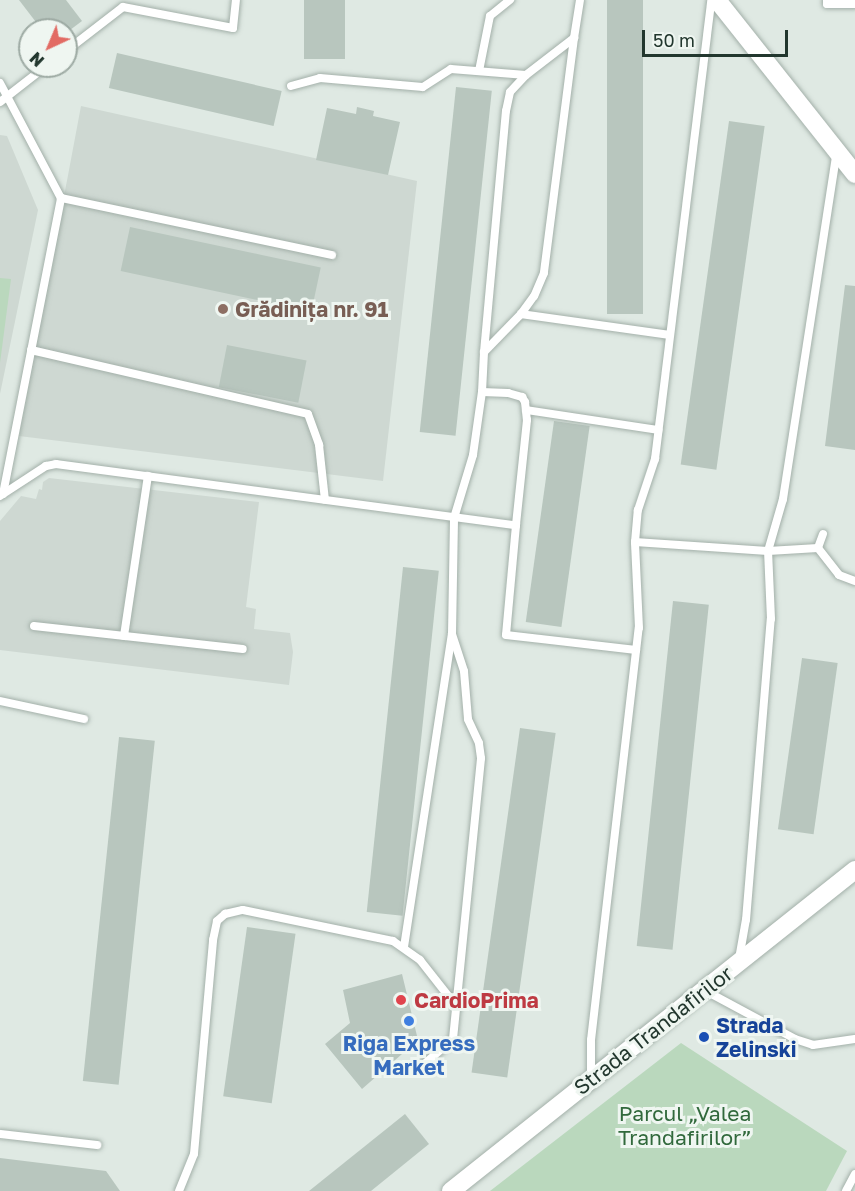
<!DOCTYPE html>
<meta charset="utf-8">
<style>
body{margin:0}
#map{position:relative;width:855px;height:1191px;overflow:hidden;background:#dfe9e3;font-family:"Golos Text",sans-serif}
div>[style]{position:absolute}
.built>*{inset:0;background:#ced8d2}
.green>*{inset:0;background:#bad8bd}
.building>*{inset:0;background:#b8c6be;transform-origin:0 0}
.roads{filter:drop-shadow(0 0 2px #a3b0a9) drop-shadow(0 0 2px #a3b0a9)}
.lane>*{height:8px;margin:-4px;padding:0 4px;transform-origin:4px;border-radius:4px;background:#fff}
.secondary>*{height:18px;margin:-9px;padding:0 9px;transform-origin:9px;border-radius:9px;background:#fff}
.dots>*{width:16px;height:16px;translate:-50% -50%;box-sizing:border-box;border:3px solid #eff6f1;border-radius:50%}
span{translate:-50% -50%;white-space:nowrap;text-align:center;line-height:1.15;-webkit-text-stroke:6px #eff6f1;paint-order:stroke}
.education-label{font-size:21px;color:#785e54;font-weight:700}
.left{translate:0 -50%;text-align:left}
.health-label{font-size:21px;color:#be3a42;font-weight:700}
.transit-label{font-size:21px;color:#164399;font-weight:700}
.street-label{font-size:21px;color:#22372e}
.shop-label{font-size:21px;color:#366cbe;font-weight:700}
.park-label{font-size:21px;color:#31693c}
.north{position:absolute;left:18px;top:18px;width:60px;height:60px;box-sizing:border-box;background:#eff6f1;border:2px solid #9daaa3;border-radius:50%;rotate:224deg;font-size:16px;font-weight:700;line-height:24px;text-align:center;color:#22372e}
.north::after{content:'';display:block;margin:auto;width:21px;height:27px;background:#e26b64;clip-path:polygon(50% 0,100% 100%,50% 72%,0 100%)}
.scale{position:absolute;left:642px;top:30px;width:146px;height:27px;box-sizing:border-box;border:3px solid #22372e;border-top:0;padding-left:8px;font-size:18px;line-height:21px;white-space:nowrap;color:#22372e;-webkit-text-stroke:4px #eff6f1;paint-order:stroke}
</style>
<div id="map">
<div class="built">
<div style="clip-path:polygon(81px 106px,417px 181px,383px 481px,19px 436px)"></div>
<div style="clip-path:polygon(0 135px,7px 136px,38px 210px,0 394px)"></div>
<div style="clip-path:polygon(49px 478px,259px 502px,246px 607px,256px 609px,254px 629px,290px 633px,293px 652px,289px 685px,0 650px,0 521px,21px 496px,36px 499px,39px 489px,42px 490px,43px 482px)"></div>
</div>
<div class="green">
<div style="clip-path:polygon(0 278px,11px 279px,0 363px)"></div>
<div style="clip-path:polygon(681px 1043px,847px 1151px,826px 1191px,490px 1191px)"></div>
</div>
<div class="building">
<div style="clip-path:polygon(19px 0,66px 0,82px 21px,70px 30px,42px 30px)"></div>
<div style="left:304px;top:0;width:41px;height:59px"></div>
<div style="left:607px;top:0;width:36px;height:314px"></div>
<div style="left:117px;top:53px;width:169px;height:36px;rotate:13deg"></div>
<div style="left:456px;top:87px;width:36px;height:347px;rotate:6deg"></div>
<div style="clip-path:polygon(357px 107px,374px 111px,373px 116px,400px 122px,388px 175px,316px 160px,327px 108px,356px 114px)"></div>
<div style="left:729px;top:121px;width:36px;height:347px;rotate:8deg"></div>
<div style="left:130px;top:227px;width:195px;height:45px;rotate:12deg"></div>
<div style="clip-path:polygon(845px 285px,855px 286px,855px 450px,825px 446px)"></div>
<div style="left:227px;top:345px;width:81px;height:43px;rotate:11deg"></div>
<div style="left:554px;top:421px;width:36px;height:203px;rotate:8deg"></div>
<div style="left:403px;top:567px;width:36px;height:347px;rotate:6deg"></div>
<div style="left:673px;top:601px;width:36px;height:347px;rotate:6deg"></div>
<div style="left:802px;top:658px;width:36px;height:173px;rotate:8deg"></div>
<div style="left:520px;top:728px;width:36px;height:348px;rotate:8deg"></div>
<div style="left:119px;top:737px;width:36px;height:346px;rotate:6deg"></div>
<div style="left:247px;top:927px;width:49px;height:171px;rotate:8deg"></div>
<div style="clip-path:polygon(402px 974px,418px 1040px,362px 1089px,325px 1044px,350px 1023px,343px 990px)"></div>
<div style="clip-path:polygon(405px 1114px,429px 1144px,371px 1191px,309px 1191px)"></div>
<div style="clip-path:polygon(0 1158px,106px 1171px,120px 1191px,0 1191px)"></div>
</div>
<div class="roads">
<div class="lane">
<div style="left:827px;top:0;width:4px;rotate:90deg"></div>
<div style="left:827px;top:4px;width:28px"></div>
<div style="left:574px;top:38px;width:38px;rotate:-81deg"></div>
<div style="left:66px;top:51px;width:72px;rotate:-37.7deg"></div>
<div style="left:123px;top:7px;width:112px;rotate:10.8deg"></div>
<div style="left:233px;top:28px;width:28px;rotate:-84deg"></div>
<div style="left:479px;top:71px;width:56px;rotate:-78.7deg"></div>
<div style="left:490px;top:16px;width:26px;rotate:-39deg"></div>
<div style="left:0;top:83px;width:130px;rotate:62.1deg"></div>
<div style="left:61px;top:198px;width:277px;rotate:11.9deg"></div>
<div style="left:291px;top:86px;width:30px;rotate:-15deg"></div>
<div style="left:320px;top:78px;width:103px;rotate:5deg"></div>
<div style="left:423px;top:87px;width:33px;rotate:-33deg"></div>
<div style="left:451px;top:69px;width:75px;rotate:4.6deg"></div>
<div style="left:0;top:102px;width:58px;rotate:-38deg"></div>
<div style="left:521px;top:314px;width:150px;rotate:8deg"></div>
<div style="left:31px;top:350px;width:284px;rotate:13deg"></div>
<div style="left:308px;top:414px;width:33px;rotate:70deg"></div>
<div style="left:319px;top:445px;width:55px;rotate:83.8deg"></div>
<div style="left:482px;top:392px;width:26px;rotate:2deg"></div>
<div style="left:508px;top:393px;width:15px;rotate:16deg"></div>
<div style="left:522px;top:397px;width:6px;rotate:59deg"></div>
<div style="left:525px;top:402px;width:18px;rotate:84deg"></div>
<div style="left:527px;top:420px;width:106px;rotate:96deg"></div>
<div style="left:526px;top:410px;width:134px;rotate:8.6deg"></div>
<div style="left:3px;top:494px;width:302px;rotate:-78.9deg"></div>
<div style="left:0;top:496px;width:55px;rotate:-33.1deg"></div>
<div style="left:46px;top:466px;width:10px;rotate:-11deg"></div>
<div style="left:56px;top:464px;width:464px;rotate:7.6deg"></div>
<div style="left:516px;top:525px;width:110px;rotate:95.2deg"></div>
<div style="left:506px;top:635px;width:131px;rotate:6.6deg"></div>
<div style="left:823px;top:534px;width:15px;rotate:110deg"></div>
<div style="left:818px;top:548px;width:34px;rotate:52deg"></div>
<div style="left:839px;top:575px;width:17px;rotate:21deg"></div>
<div style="left:635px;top:542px;width:133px;rotate:3.9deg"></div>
<div style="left:768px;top:551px;width:50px;rotate:-3.4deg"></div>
<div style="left:34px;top:626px;width:210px;rotate:6.3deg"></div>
<div style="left:124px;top:636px;width:162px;rotate:-81.5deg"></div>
<div style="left:0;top:701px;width:86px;rotate:12.1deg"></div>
<div style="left:404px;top:947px;width:317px;rotate:-81.3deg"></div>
<div style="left:739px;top:959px;width:40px;rotate:-80deg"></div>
<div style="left:746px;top:920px;width:302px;rotate:-85.3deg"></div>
<div style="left:771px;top:619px;width:68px;rotate:-92.5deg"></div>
<div style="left:768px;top:551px;width:54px;rotate:-73.9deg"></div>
<div style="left:783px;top:499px;width:351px;rotate:-81.2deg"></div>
<div style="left:704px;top:990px;width:103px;rotate:28.3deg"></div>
<div style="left:795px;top:1039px;width:19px;rotate:18deg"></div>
<div style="left:813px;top:1045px;width:42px;rotate:-8.1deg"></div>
<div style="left:422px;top:1066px;width:41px;rotate:-41.1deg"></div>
<div style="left:453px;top:1039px;width:282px;rotate:-84.3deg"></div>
<div style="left:481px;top:758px;width:15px;rotate:-98deg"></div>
<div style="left:479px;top:743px;width:26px;rotate:-115deg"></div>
<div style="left:468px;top:719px;width:48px;rotate:-94.8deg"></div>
<div style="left:464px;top:671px;width:39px;rotate:-108deg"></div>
<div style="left:452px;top:634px;width:116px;rotate:-89deg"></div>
<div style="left:454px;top:518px;width:66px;rotate:-73.2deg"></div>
<div style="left:473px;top:455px;width:64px;rotate:-81.9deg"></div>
<div style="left:482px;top:392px;width:40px;rotate:-87.1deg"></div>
<div style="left:484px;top:352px;width:242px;rotate:-84.8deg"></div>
<div style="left:506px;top:111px;width:19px;rotate:-78deg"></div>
<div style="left:510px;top:92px;width:23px;rotate:-47deg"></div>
<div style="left:526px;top:75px;width:61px;rotate:-37.6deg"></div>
<div style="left:574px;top:38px;width:237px;rotate:97.3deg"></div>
<div style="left:544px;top:273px;width:25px;rotate:113deg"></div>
<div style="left:534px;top:296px;width:22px;rotate:126deg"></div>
<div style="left:521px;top:314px;width:53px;rotate:134.2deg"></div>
<div style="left:591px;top:1079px;width:39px;rotate:-90deg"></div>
<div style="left:591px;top:1040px;width:415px;rotate:-83.4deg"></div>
<div style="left:639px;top:628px;width:86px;rotate:-92.7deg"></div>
<div style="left:635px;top:542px;width:32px;rotate:-85deg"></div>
<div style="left:638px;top:510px;width:54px;rotate:-71.6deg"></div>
<div style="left:655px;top:459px;width:462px;rotate:-83deg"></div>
<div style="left:0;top:1134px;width:98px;rotate:6.5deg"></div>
<div style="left:179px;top:1191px;width:40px;rotate:-68deg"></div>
<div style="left:194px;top:1154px;width:215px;rotate:-84.9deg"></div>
<div style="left:213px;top:940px;width:19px;rotate:-78deg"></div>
<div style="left:217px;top:921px;width:11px;rotate:-41deg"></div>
<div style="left:225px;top:914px;width:18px;rotate:-13deg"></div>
<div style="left:243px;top:910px;width:153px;rotate:11.7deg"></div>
<div style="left:393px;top:941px;width:33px;rotate:35deg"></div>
<div style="left:420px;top:960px;width:60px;rotate:51.8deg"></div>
<div style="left:846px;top:1191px;width:19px;rotate:-62deg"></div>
</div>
<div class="secondary">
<div style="left:717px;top:0;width:222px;rotate:51.6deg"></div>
<div style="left:451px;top:1191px;width:516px;rotate:-38.47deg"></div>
</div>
</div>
<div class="dots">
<div style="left:223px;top:309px;background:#8d6e63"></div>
<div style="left:401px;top:1000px;background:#e0444e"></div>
<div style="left:409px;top:1021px;background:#3f7fe0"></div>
<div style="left:704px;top:1037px;background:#1a4fb4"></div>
</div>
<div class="education-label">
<span class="left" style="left:235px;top:309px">Grădinița nr. 91</span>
</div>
<div class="health-label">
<span class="left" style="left:414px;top:1000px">CardioPrima</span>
</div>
<div class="transit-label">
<span class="left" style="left:716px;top:1037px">Strada<br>Zelinski</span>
</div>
<div class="street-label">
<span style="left:653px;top:1030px;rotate:-38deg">Strada Trandafirilor</span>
</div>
<div class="shop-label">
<span style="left:409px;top:1055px">Riga Express<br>Market</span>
</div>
<div class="park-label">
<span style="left:685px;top:1125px">Parcul „Valea<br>Trandafirilor”</span>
</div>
<div class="north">N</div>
<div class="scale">50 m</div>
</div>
